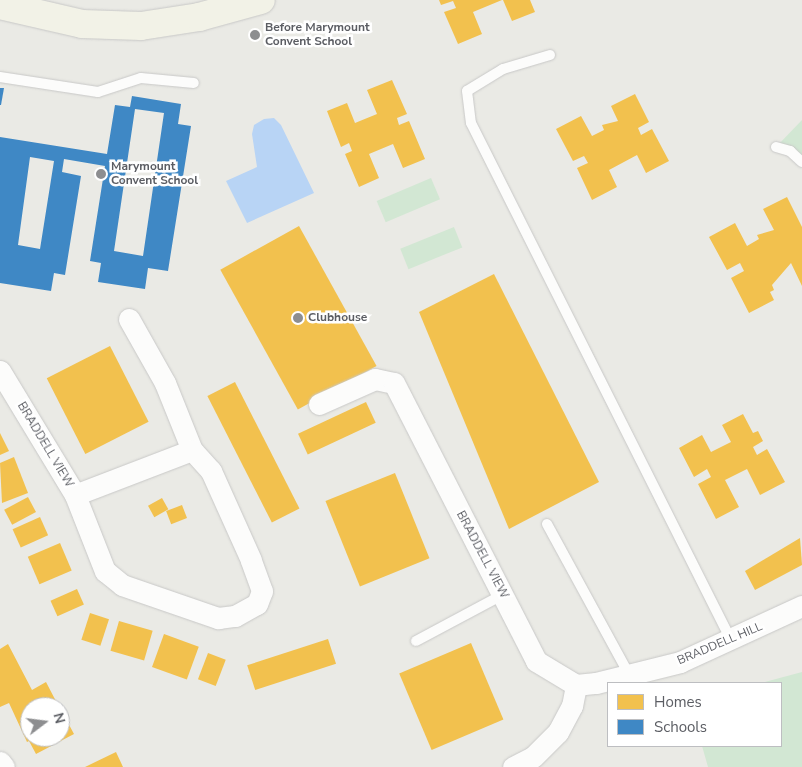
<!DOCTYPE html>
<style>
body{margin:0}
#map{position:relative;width:802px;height:767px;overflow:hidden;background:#eaeae5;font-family:"Nunito Sans",sans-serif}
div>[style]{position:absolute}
.green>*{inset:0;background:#d2e7d3;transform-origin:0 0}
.water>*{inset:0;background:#b8d4f5}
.homes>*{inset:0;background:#f2c14e;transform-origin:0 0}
.schools>*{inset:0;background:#3f88c5}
.roads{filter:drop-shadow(0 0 1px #c8c8c7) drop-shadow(0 0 1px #c8c8c7)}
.service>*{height:10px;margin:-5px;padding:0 5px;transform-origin:5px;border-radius:5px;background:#fcfcfb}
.minor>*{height:21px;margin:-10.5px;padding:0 10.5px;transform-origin:10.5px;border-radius:10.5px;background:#fcfcfb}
.primary>*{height:28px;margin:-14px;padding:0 14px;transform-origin:14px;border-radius:14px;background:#f2f2e7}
.dots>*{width:14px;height:14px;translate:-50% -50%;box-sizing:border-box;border:2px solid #fff;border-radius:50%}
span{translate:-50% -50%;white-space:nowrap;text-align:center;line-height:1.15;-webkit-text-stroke:5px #fff;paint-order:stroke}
.poi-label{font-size:12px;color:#5b5d63;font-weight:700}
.left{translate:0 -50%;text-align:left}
.street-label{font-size:12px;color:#5b5d63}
.legend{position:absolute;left:607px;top:682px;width:175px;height:65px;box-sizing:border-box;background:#fff;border:1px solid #bdbec1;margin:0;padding:6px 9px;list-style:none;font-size:15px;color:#5b5d63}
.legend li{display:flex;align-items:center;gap:10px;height:25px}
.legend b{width:25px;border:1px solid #bdbec1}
.north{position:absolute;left:20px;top:697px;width:50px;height:50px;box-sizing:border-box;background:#fff;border:1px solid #bdbec1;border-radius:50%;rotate:75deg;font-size:14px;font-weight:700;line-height:20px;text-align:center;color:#5b5d63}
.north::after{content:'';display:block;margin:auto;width:18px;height:22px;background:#8d8e90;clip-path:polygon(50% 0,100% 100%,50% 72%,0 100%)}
</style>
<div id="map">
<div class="green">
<div style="clip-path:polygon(802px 120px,802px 162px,776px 147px)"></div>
<div style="left:431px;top:178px;width:23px;height:59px;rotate:67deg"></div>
<div style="left:454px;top:227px;width:22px;height:58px;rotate:68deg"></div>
<div style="clip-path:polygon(802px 672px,802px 767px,708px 767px,702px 746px,781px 746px,781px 683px,761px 683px)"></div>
</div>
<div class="water">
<div style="clip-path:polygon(274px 118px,281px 125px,314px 193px,247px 223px,226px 181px,257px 167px,252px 134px,254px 125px,264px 119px)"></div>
</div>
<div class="homes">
<div style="clip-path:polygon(439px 0,502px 0,473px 12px,482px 34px,458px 44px,444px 12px,456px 8px,453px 1px,441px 5px)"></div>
<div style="clip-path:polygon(503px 0,530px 0,535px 12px,512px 21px)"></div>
<div style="clip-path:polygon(392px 80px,407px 114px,397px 118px,399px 125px,409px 121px,425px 159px,403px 168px,393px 144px,369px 154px,379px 178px,359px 187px,345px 154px,352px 151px,349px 143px,341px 147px,327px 111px,347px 103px,355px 123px,377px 114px,367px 90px)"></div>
<div style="clip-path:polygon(635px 94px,649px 122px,638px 128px,641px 135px,652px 129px,669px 161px,646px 173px,637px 155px,609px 170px,617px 187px,592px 200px,577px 168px,588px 163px,584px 156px,573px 161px,556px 129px,581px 116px,592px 136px,604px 130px,602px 125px,618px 121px,611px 106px)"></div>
<div style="clip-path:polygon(787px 197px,802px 227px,802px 286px,791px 263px,772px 285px,774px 290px,770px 292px,774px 300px,749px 313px,731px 278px,744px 271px,740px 263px,727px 270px,709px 237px,735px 223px,747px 246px,759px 239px,757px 235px,774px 230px,763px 209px)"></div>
<div style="left:299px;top:226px;width:160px;height:90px;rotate:61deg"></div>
<div style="clip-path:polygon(494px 274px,599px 482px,509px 529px,419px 312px)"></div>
<div style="left:110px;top:346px;width:85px;height:71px;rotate:63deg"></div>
<div style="left:235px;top:382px;width:142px;height:31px;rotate:63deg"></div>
<div style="left:366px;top:402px;width:23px;height:75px;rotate:65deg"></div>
<div style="clip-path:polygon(743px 414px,753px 433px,758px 431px,763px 441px,753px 447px,757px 455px,767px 449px,785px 482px,760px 495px,747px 469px,725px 480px,739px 507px,716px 519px,698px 484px,711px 477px,707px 469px,694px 477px,679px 448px,702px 435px,711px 452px,731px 442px,722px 425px)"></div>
<div style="clip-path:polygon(0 433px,9px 451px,0 455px)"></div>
<div style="clip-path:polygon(14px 457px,28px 493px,2px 503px,0 463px)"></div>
<div style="left:395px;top:473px;width:92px;height:75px;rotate:68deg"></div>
<div style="left:28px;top:497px;width:17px;height:27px;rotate:62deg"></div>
<div style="left:162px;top:498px;width:13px;height:16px;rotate:61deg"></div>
<div style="left:182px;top:505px;width:14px;height:17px;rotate:69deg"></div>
<div style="left:40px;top:517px;width:20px;height:30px;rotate:66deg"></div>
<div style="clip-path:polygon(800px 538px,802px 565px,755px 590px,745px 571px)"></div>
<div style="left:60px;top:543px;width:30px;height:35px;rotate:67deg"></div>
<div style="left:77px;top:589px;width:17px;height:29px;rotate:66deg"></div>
<div style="left:90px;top:613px;width:20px;height:28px;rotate:18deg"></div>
<div style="left:119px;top:621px;width:35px;height:31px;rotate:16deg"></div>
<div style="left:164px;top:634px;width:37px;height:35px;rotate:20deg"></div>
<div style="left:328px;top:639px;width:26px;height:85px;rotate:72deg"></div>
<div style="left:471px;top:643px;width:83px;height:78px;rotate:67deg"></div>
<div style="clip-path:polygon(8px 644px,32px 690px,46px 682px,59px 707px,30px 707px,30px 737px,60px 737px,60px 708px,74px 734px,36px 754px,29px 741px,27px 742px,9px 703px,0 707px,0 649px)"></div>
<div style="left:208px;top:653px;width:19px;height:28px;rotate:21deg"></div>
<div style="clip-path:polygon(116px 752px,123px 767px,85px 767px)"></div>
</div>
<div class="schools">
<div style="clip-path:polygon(0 88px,4px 88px,1px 105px,0 105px)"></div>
<div style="clip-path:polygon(evenodd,132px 96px,181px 104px,178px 124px,191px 126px,168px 271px,148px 268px,145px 289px,98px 282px,101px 263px,90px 261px,105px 166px,64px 159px,62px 172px,81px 176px,65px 275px,54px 273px,51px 291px,0 283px,0 137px,107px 154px,115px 105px,130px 107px,132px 96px,135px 109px,164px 113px,143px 256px,114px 251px,135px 109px,132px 96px,30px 157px,54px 161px,40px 249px,18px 245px,30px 157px)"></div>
</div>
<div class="roads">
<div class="service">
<div style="left:550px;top:55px;width:49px;rotate:163.4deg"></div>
<div style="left:503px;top:69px;width:42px;rotate:148.6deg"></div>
<div style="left:467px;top:91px;width:32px;rotate:83deg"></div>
<div style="left:471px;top:123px;width:579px;rotate:63.3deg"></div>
<div style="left:0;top:77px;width:99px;rotate:8.7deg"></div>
<div style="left:98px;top:92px;width:45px;rotate:-18deg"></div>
<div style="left:141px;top:78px;width:53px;rotate:5.4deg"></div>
<div style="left:776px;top:147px;width:15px;rotate:16deg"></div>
<div style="left:790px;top:151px;width:16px;rotate:43deg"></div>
<div style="left:547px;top:524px;width:173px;rotate:61.4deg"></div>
<div style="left:416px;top:641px;width:98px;rotate:-28.1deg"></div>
</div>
<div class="minor">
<div style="left:129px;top:319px;width:73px;rotate:60.6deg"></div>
<div style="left:165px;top:383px;width:72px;rotate:68.1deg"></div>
<div style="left:0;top:371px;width:145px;rotate:58.8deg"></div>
<div style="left:75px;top:495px;width:82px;rotate:68.5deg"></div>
<div style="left:105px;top:571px;width:22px;rotate:39deg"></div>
<div style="left:122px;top:585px;width:102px;rotate:19deg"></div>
<div style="left:218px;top:618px;width:17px;rotate:-7deg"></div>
<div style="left:235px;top:616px;width:25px;rotate:-29deg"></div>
<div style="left:257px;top:604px;width:14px;rotate:-69deg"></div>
<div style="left:262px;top:591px;width:33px;rotate:-110deg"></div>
<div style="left:251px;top:560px;width:98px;rotate:-114.2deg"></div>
<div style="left:211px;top:471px;width:28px;rotate:-132deg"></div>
<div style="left:192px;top:450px;width:125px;rotate:159deg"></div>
<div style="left:319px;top:404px;width:61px;rotate:-24.1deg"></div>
<div style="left:375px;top:379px;width:19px;rotate:12deg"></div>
<div style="left:394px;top:383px;width:312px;rotate:62.9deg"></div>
<div style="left:536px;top:661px;width:47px;rotate:31deg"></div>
<div style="left:576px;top:685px;width:20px;rotate:-6deg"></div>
<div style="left:596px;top:683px;width:87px;rotate:-14deg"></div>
<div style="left:680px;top:662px;width:134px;rotate:-24.7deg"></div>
<div style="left:0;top:762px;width:6px;rotate:51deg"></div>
<div style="left:513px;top:767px;width:22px;rotate:-27deg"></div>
<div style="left:533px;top:757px;width:35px;rotate:-45deg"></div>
<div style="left:558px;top:732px;width:30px;rotate:-62deg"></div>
<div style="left:572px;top:706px;width:21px;rotate:-79deg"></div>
</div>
<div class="primary">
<div style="left:0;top:5px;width:84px;rotate:13deg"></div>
<div style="left:82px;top:24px;width:59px;rotate:1.9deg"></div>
<div style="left:141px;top:26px;width:59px;rotate:-8.8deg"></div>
<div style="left:199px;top:17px;width:64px;rotate:-15.3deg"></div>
</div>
</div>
<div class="dots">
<div style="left:255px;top:35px;background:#8d8e90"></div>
<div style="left:101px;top:174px;background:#8d8e90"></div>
<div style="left:298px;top:318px;background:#8d8e90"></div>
</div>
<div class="poi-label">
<span class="left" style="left:265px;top:35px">Before Marymount<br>Convent School</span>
<span class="left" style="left:111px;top:174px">Marymount<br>Convent School</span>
<span class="left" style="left:308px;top:318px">Clubhouse</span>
</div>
<div class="street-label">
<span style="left:45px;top:445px;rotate:59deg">BRADDELL VIEW</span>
<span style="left:482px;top:555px;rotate:62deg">BRADDELL VIEW</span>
<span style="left:720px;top:644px;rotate:-23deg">BRADDELL HILL</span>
</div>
<ul class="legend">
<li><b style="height:14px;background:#f2c14e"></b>Homes</li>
<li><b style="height:14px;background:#3f88c5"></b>Schools</li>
</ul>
<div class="north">N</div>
</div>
